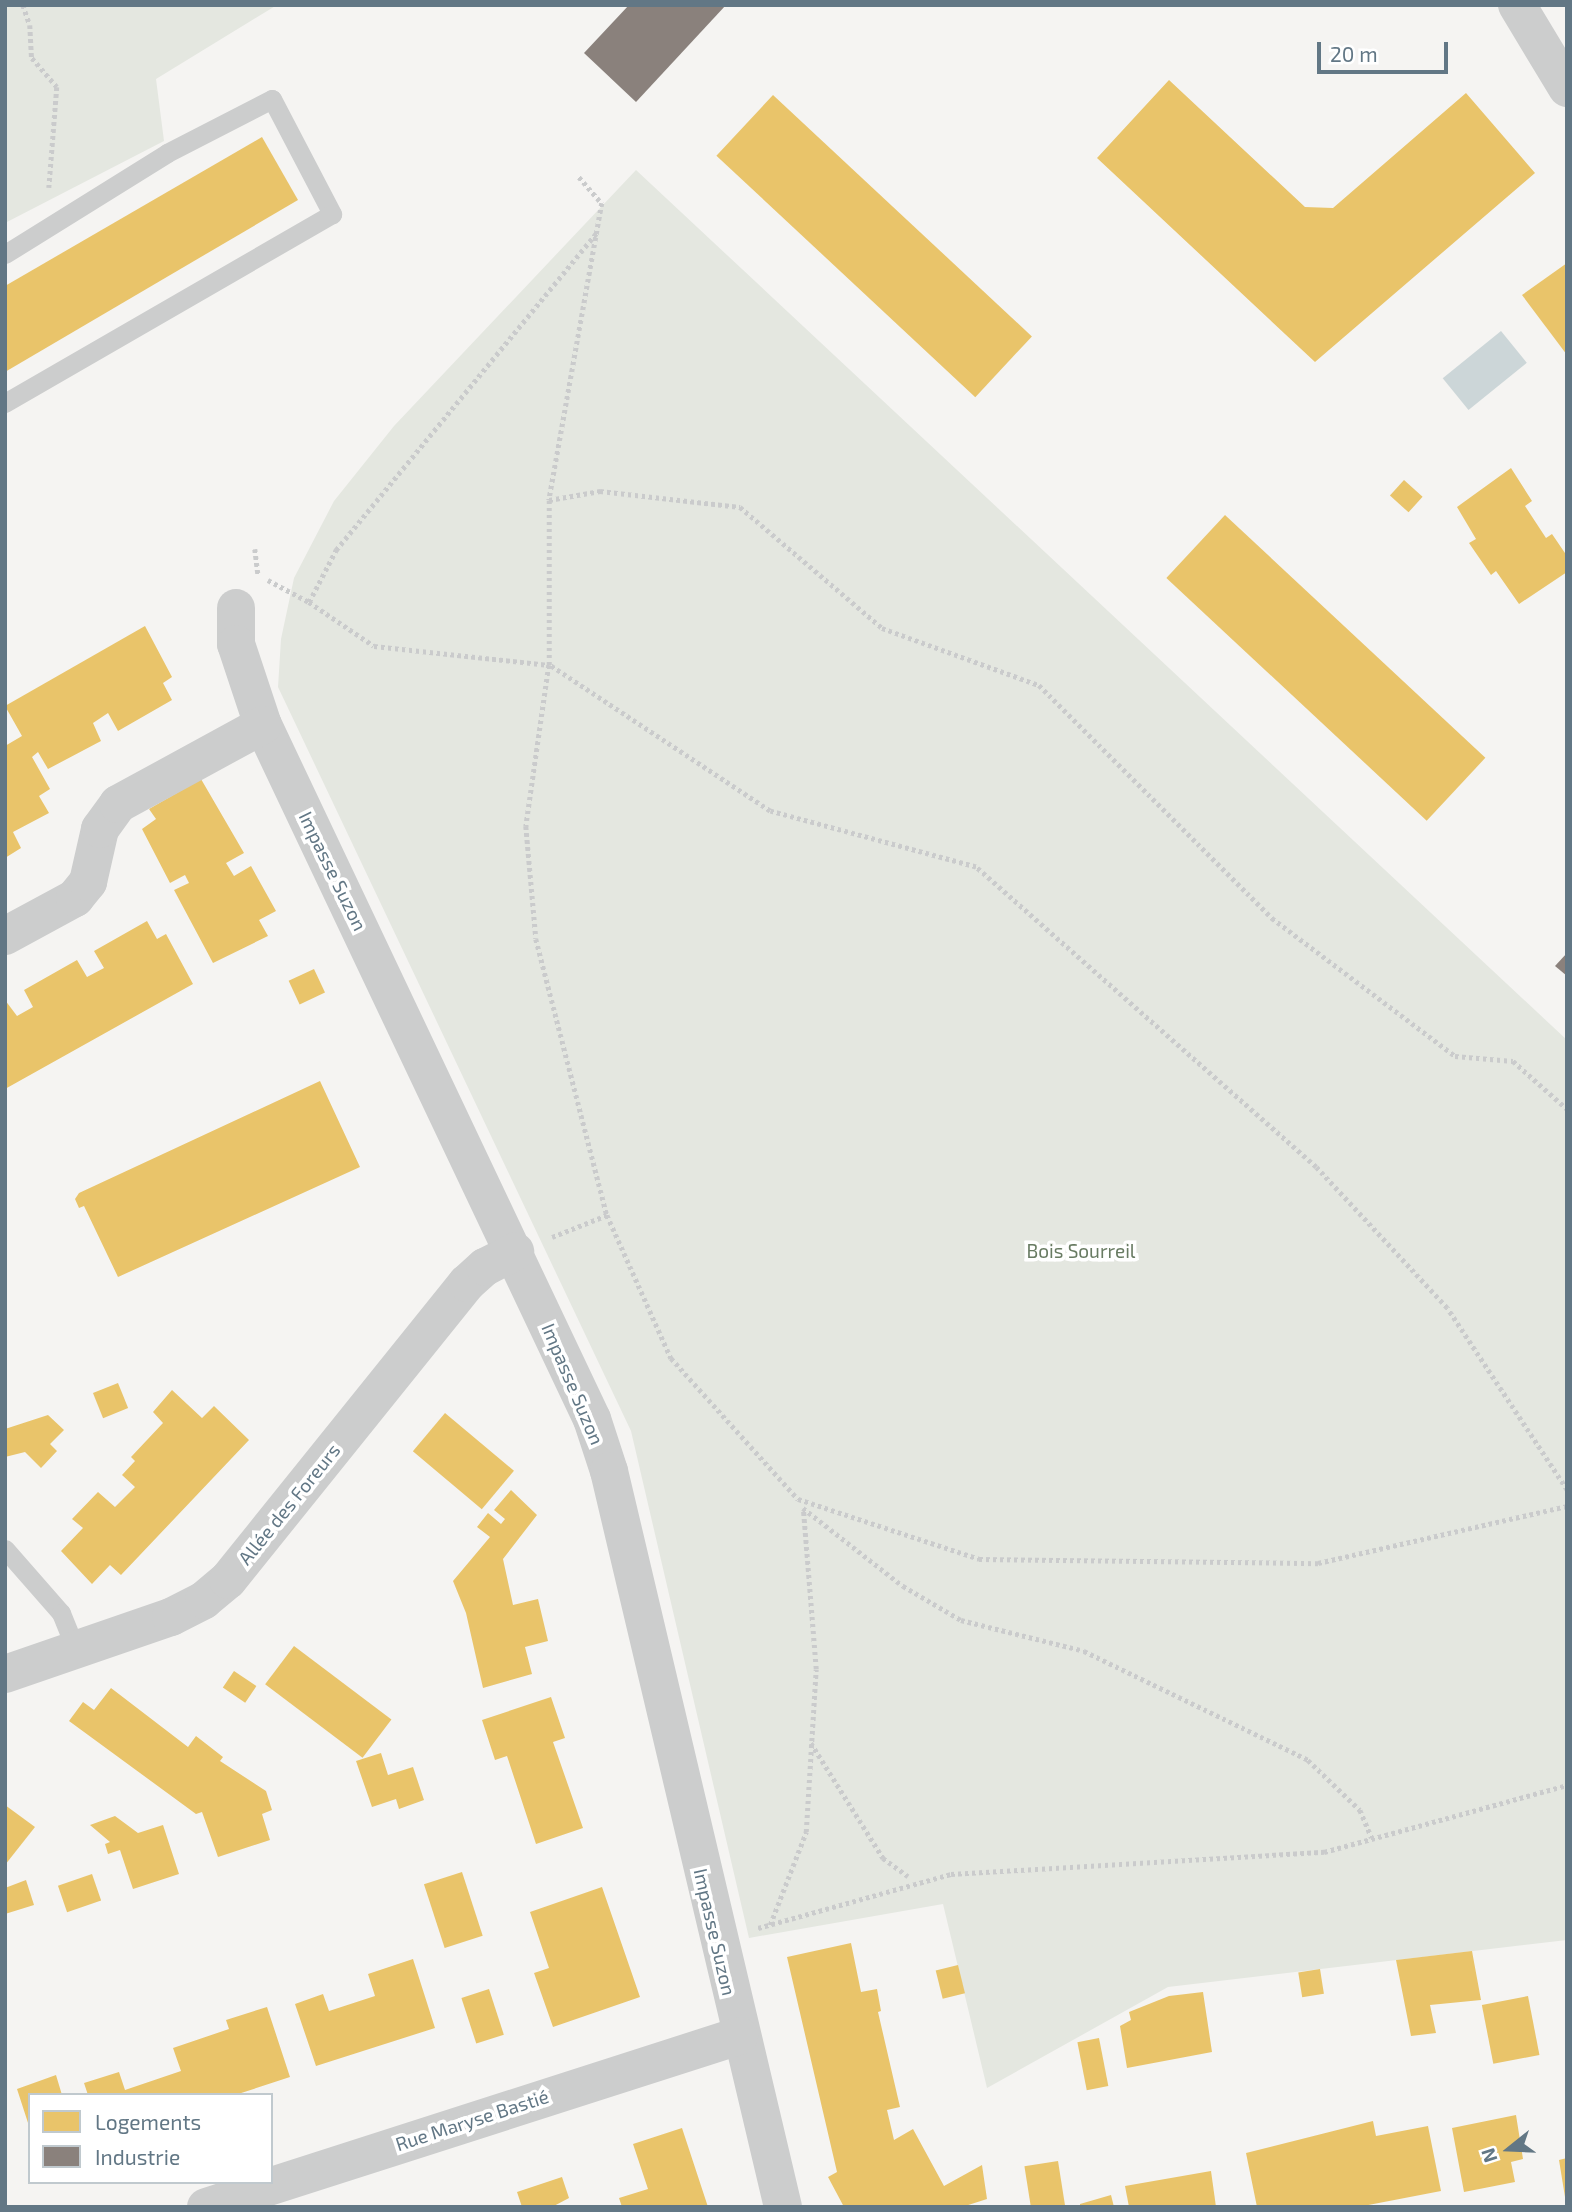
<!DOCTYPE html>
<meta charset="utf-8">
<style>
body{margin:0}
#map{position:relative;width:1572px;height:2212px;overflow:hidden;background:#f5f4f2;font-family:"Exo 2",sans-serif}
div>[style]{position:absolute}
.green>*{inset:0;background:#e4e7e0}
.water>*{inset:0;background:#ccd6d8;transform-origin:0 0}
.homes>*{inset:0;background:#e9c46a;transform-origin:0 0}
.industry>*{inset:0;background:#8a817c}
.path>*{height:4.5px;margin-top:-2.25px;transform-origin:0;background:repeating-linear-gradient(90deg,#cacbcc 0 3.5px,transparent 0 7px)}
.service>*{height:19px;margin:-9.5px;padding:0 9.5px;transform-origin:9.5px;border-radius:9.5px;background:#cccdcd}
.minor>*{height:38px;margin:-19px;padding:0 19px;transform-origin:19px;border-radius:19px;background:#cccdcd}
span{translate:-50% -50%;white-space:nowrap;text-align:center;line-height:1.15;-webkit-text-stroke:7px #fff;paint-order:stroke}
.street-label{font-size:19px;color:#627785}
.park-label{font-size:19px;color:#687b62}
.frame{position:absolute;inset:0;border:7px solid #627785;pointer-events:none}
.legend{position:absolute;left:28px;top:2093px;width:245px;height:91px;box-sizing:border-box;background:#fff;border:2px solid #c0c9ce;margin:0;padding:9px 12px;list-style:none;font-size:21px;color:#627785}
.legend li{display:flex;align-items:center;gap:14px;height:35px}
.legend b{width:35px;border:2px solid #c0c9ce}
.north{position:absolute;left:1474px;top:2114px;width:70px;height:70px;-webkit-text-stroke:5px #fff;paint-order:stroke;rotate:252deg;font-size:19px;font-weight:700;line-height:28px;text-align:center;color:#627785}
.north::after{content:'';display:block;margin:auto;width:24px;height:32px;background:#627785;clip-path:polygon(50% 0,100% 100%,50% 72%,0 100%)}
.scale{position:absolute;left:1317px;top:42px;width:131px;height:32px;box-sizing:border-box;border:4px solid #627785;border-top:0;padding-left:9px;font-size:21px;line-height:24px;white-space:nowrap;color:#627785;-webkit-text-stroke:5px #fff;paint-order:stroke}
</style>
<div id="map">
<div class="green">
<div style="clip-path:polygon(5px 5px,277px 5px,156px 79px,164px 141px,5px 223px)"></div>
<div style="clip-path:polygon(636px 170px,1567px 1040px,1567px 1940px,1168px 1987px,987px 2088px,943px 1904px,749px 1938px,631px 1431px,278px 687px,281px 639px,294px 578px,334px 501px,394px 426px)"></div>
</div>
<div class="water">
<div style="left:1501px;top:331px;width:41px;height:75px;rotate:51deg"></div>
</div>
<div class="homes">
<div style="clip-path:polygon(1169px 80px,1305px 207px,1333px 208px,1466px 93px,1535px 173px,1315px 362px,1097px 158px)"></div>
<div style="left:773px;top:95px;width:354px;height:83px;rotate:43deg"></div>
<div style="clip-path:polygon(262px 137px,298px 200px,5px 372px,5px 286px)"></div>
<div style="clip-path:polygon(1567px 263px,1567px 355px,1522px 295px)"></div>
<div style="clip-path:polygon(1511px 468px,1532px 501px,1525px 506px,1546px 538px,1552px 534px,1567px 556px,1567px 572px,1519px 604px,1496px 571px,1491px 575px,1469px 543px,1476px 539px,1457px 507px)"></div>
<div style="left:1404px;top:480px;width:25px;height:21px;rotate:42deg"></div>
<div style="left:1225px;top:515px;width:356px;height:86px;rotate:43deg"></div>
<div style="clip-path:polygon(145px 626px,172px 677px,163px 683px,172px 700px,118px 731px,108px 713px,93px 723px,101px 741px,48px 769px,38px 752px,32px 757px,50px 789px,39px 796px,49px 813px,13px 832px,21px 848px,5px 858px,5px 746px,22px 736px,5px 706px)"></div>
<div style="clip-path:polygon(201px 779px,244px 853px,226px 863px,234px 876px,251px 866px,276px 911px,259px 920px,268px 936px,213px 963px,174px 890px,189px 883px,185px 875px,170px 883px,142px 829px,156px 819px,149px 809px)"></div>
<div style="clip-path:polygon(147px 921px,157px 939px,166px 934px,193px 984px,5px 1089px,5px 1000px,17px 1016px,33px 1007px,24px 990px,77px 960px,87px 977px,104px 968px,94px 951px)"></div>
<div style="left:314px;top:969px;width:26px;height:28px;rotate:65deg"></div>
<div style="clip-path:polygon(320px 1081px,360px 1167px,118px 1277px,84px 1206px,79px 1208px,75px 1199px,79px 1193px)"></div>
<div style="left:118px;top:1383px;width:27px;height:27px;rotate:68deg"></div>
<div style="clip-path:polygon(172px 1390px,202px 1418px,214px 1406px,249px 1440px,121px 1575px,110px 1565px,92px 1584px,61px 1551px,83px 1528px,72px 1519px,98px 1492px,115px 1507px,135px 1487px,122px 1475px,135px 1461px,131px 1457px,163px 1423px,153px 1412px)"></div>
<div style="left:445px;top:1413px;width:90px;height:50px;rotate:40deg"></div>
<div style="clip-path:polygon(48px 1415px,64px 1430px,50px 1444px,57px 1451px,41px 1468px,25px 1452px,5px 1457px,5px 1429px)"></div>
<div style="clip-path:polygon(511px 1490px,537px 1515px,503px 1559px,513px 1605px,538px 1599px,548px 1641px,525px 1647px,532px 1674px,483px 1688px,466px 1613px,453px 1581px,490px 1537px,477px 1527px,488px 1513px,501px 1524px,505px 1519px,494px 1510px)"></div>
<div style="left:294px;top:1646px;width:122px;height:48px;rotate:37deg"></div>
<div style="left:234px;top:1671px;width:27px;height:20px;rotate:34deg"></div>
<div style="clip-path:polygon(111px 1688px,188px 1747px,196px 1736px,223px 1757px,220px 1761px,266px 1791px,272px 1810px,262px 1814px,270px 1840px,218px 1857px,202px 1812px,196px 1814px,69px 1721px,83px 1702px,94px 1710px)"></div>
<div style="clip-path:polygon(551px 1697px,565px 1738px,553px 1742px,583px 1828px,536px 1844px,507px 1756px,495px 1760px,482px 1720px)"></div>
<div style="clip-path:polygon(381px 1753px,388px 1775px,413px 1767px,424px 1800px,399px 1809px,396px 1799px,372px 1807px,356px 1761px)"></div>
<div style="clip-path:polygon(5px 1805px,35px 1827px,5px 1865px)"></div>
<div style="clip-path:polygon(115px 1816px,138px 1833px,163px 1825px,179px 1874px,133px 1889px,120px 1850px,108px 1854px,105px 1844px,110px 1842px,90px 1825px)"></div>
<div style="left:462px;top:1872px;width:67px;height:40px;rotate:72deg"></div>
<div style="left:92px;top:1874px;width:28px;height:36px;rotate:71deg"></div>
<div style="clip-path:polygon(26px 1880px,34px 1905px,5px 1914px,5px 1888px)"></div>
<div style="clip-path:polygon(602px 1887px,640px 1997px,553px 2027px,534px 1973px,549px 1968px,530px 1912px)"></div>
<div style="clip-path:polygon(851px 1943px,861px 1992px,877px 1989px,881px 2011px,878px 2012px,900px 2107px,887px 2110px,894px 2140px,913px 2129px,944px 2186px,982px 2165px,987px 2199px,962px 2207px,844px 2207px,828px 2177px,837px 2172px,787px 1957px)"></div>
<div style="clip-path:polygon(1472px 1951px,1481px 2000px,1430px 2005px,1436px 2033px,1411px 2036px,1396px 1960px)"></div>
<div style="clip-path:polygon(413px 1959px,435px 2028px,316px 2066px,295px 2004px,323px 1994px,329px 2011px,375px 1996px,368px 1974px)"></div>
<div style="left:958px;top:1965px;width:29px;height:23px;rotate:76deg"></div>
<div style="left:1320px;top:1969px;width:25px;height:22px;rotate:81deg"></div>
<div style="left:489px;top:1989px;width:48px;height:29px;rotate:72deg"></div>
<div style="clip-path:polygon(1203px 1992px,1212px 2052px,1127px 2068px,1120px 2026px,1131px 2020px,1129px 2012px,1169px 1996px)"></div>
<div style="left:1528px;top:1996px;width:60px;height:47px;rotate:79deg"></div>
<div style="clip-path:polygon(267px 2007px,290px 2077px,235px 2095px,88px 2095px,84px 2083px,119px 2072px,125px 2090px,181px 2071px,173px 2048px,229px 2029px,226px 2020px)"></div>
<div style="left:1099px;top:2038px;width:49px;height:22px;rotate:79deg"></div>
<div style="clip-path:polygon(56px 2075px,62px 2095px,30px 2095px,29px 2126px,17px 2089px)"></div>
<div style="clip-path:polygon(1516px 2115px,1523px 2159px,1511px 2162px,1515px 2182px,1464px 2192px,1452px 2128px)"></div>
<div style="clip-path:polygon(1373px 2121px,1376px 2136px,1428px 2126px,1441px 2191px,1358px 2207px,1257px 2207px,1246px 2153px)"></div>
<div style="clip-path:polygon(682px 2128px,708px 2207px,622px 2207px,619px 2198px,648px 2189px,633px 2144px)"></div>
<div style="clip-path:polygon(1567px 2158px,1567px 2197px,1565px 2197px,1559px 2160px)"></div>
<div style="left:1058px;top:2161px;width:47px;height:34px;rotate:81deg"></div>
<div style="clip-path:polygon(1211px 2171px,1216px 2207px,1129px 2207px,1125px 2186px)"></div>
<div style="clip-path:polygon(562px 2177px,569px 2198px,552px 2207px,522px 2207px,517px 2192px)"></div>
<div style="clip-path:polygon(1111px 2195px,1114px 2207px,1080px 2207px,1080px 2204px)"></div>
</div>
<div class="industry">
<div style="clip-path:polygon(629px 5px,726px 5px,636px 102px,584px 53px)"></div>
<div style="clip-path:polygon(1567px 953px,1567px 976px,1555px 966px)"></div>
</div>
<div class="path">
<div style="left:23px;top:5px;width:21px;rotate:71deg"></div>
<div style="left:30px;top:25px;width:33px;rotate:87deg"></div>
<div style="left:32px;top:58px;width:38px;rotate:49deg"></div>
<div style="left:57px;top:87px;width:101px;rotate:94.5deg"></div>
<div style="left:579px;top:177px;width:35px;rotate:49deg"></div>
<div style="left:602px;top:203px;width:302px;rotate:100.1deg"></div>
<div style="left:549px;top:500px;width:52px;rotate:-10deg"></div>
<div style="left:600px;top:491px;width:141px;rotate:6.5deg"></div>
<div style="left:740px;top:507px;width:187px;rotate:40.4deg"></div>
<div style="left:882px;top:628px;width:167px;rotate:20deg"></div>
<div style="left:1039px;top:685px;width:330px;rotate:45deg"></div>
<div style="left:1272px;top:918px;width:229px;rotate:37deg"></div>
<div style="left:1455px;top:1056px;width:58px;rotate:4.9deg"></div>
<div style="left:1513px;top:1061px;width:72px;rotate:41.6deg"></div>
<div style="left:255px;top:549px;width:26px;rotate:83deg"></div>
<div style="left:268px;top:580px;width:47px;rotate:28.2deg"></div>
<div style="left:309px;top:602px;width:59px;rotate:-62.6deg"></div>
<div style="left:336px;top:550px;width:410px;rotate:-50.6deg"></div>
<div style="left:309px;top:602px;width:78px;rotate:34.1deg"></div>
<div style="left:374px;top:646px;width:176px;rotate:6.2deg"></div>
<div style="left:549px;top:665px;width:165px;rotate:-90deg"></div>
<div style="left:552px;top:1237px;width:59px;rotate:-21.8deg"></div>
<div style="left:1567px;top:1490px;width:218px;rotate:-123.4deg"></div>
<div style="left:1447px;top:1308px;width:192px;rotate:-132.9deg"></div>
<div style="left:1316px;top:1167px;width:453px;rotate:-138.6deg"></div>
<div style="left:976px;top:867px;width:213px;rotate:-164.8deg"></div>
<div style="left:770px;top:811px;width:265px;rotate:-146.5deg"></div>
<div style="left:549px;top:665px;width:163px;rotate:98.1deg"></div>
<div style="left:526px;top:826px;width:113px;rotate:84.9deg"></div>
<div style="left:536px;top:939px;width:285px;rotate:75.6deg"></div>
<div style="left:607px;top:1215px;width:157px;rotate:65.9deg"></div>
<div style="left:671px;top:1358px;width:190px;rotate:48deg"></div>
<div style="left:798px;top:1499px;width:191px;rotate:18.3deg"></div>
<div style="left:979px;top:1559px;width:339px;rotate:0.7deg"></div>
<div style="left:1318px;top:1563px;width:255px;rotate:-12.9deg"></div>
<div style="left:803px;top:1508px;width:127px;rotate:38deg"></div>
<div style="left:903px;top:1586px;width:67px;rotate:30.4deg"></div>
<div style="left:961px;top:1620px;width:127px;rotate:14.1deg"></div>
<div style="left:1084px;top:1651px;width:249px;rotate:25.9deg"></div>
<div style="left:1308px;top:1760px;width:72px;rotate:43.9deg"></div>
<div style="left:1360px;top:1810px;width:30px;rotate:67deg"></div>
<div style="left:811px;top:1743px;width:136px;rotate:57.9deg"></div>
<div style="left:883px;top:1858px;width:31px;rotate:36deg"></div>
<div style="left:770px;top:1925px;width:100px;rotate:-68.8deg"></div>
<div style="left:806px;top:1832px;width:163px;rotate:-86.5deg"></div>
<div style="left:816px;top:1669px;width:161px;rotate:-94.6deg"></div>
<div style="left:758px;top:1928px;width:200px;rotate:-15.6deg"></div>
<div style="left:951px;top:1874px;width:374px;rotate:-3.4deg"></div>
<div style="left:1324px;top:1852px;width:252px;rotate:-15.4deg"></div>
</div>
<div class="service">
<div style="left:5px;top:254px;width:191px;rotate:-31.9deg"></div>
<div style="left:167px;top:153px;width:118px;rotate:-27.2deg"></div>
<div style="left:272px;top:99px;width:130px;rotate:62.4deg"></div>
<div style="left:332px;top:214px;width:378px;rotate:150deg"></div>
<div style="left:5px;top:1549px;width:85px;rotate:48.8deg"></div>
<div style="left:61px;top:1613px;width:40px;rotate:68deg"></div>
</div>
<div class="minor">
<div style="left:1517px;top:5px;width:97px;rotate:58.9deg"></div>
<div style="left:236px;top:608px;width:36px;rotate:90deg"></div>
<div style="left:236px;top:644px;width:85px;rotate:71.6deg"></div>
<div style="left:263px;top:725px;width:768px;rotate:64.64deg"></div>
<div style="left:592px;top:1419px;width:55px;rotate:71.9deg"></div>
<div style="left:609px;top:1471px;width:756px;rotate:76.7deg"></div>
<div style="left:5px;top:936px;width:80px;rotate:-28.5deg"></div>
<div style="left:75px;top:898px;width:21px;rotate:-51deg"></div>
<div style="left:88px;top:882px;width:54px;rotate:-77.2deg"></div>
<div style="left:100px;top:829px;width:31px;rotate:-54deg"></div>
<div style="left:118px;top:804px;width:165px;rotate:-28.6deg"></div>
<div style="left:5px;top:1674px;width:176px;rotate:-19deg"></div>
<div style="left:171px;top:1617px;width:37px;rotate:-27deg"></div>
<div style="left:204px;top:1600px;width:31px;rotate:-40deg"></div>
<div style="left:228px;top:1580px;width:381px;rotate:-51.2deg"></div>
<div style="left:467px;top:1283px;width:24px;rotate:-42deg"></div>
<div style="left:485px;top:1267px;width:34px;rotate:-27deg"></div>
<div style="left:206px;top:2207px;width:560px;rotate:-17.79deg"></div>
</div>
<div class="street-label">
<span style="left:333px;top:871px;rotate:64deg">Impasse Suzon</span>
<span style="left:573px;top:1384px;rotate:67deg">Impasse Suzon</span>
<span style="left:289px;top:1504px;rotate:-51deg">Allée des Foreurs</span>
<span style="left:715px;top:1932px;rotate:77deg">Impasse Suzon</span>
<span style="left:472px;top:2120px;rotate:-18deg">Rue Maryse Bastié</span>
</div>
<div class="park-label">
<span style="left:1081px;top:1251px">Bois Sourreil</span>
</div>
<div class="frame"></div>
<ul class="legend">
<li><b style="height:19px;background:#e9c46a"></b>Logements</li>
<li><b style="height:19px;background:#8a817c"></b>Industrie</li>
</ul>
<div class="north">N</div>
<div class="scale">20 m</div>
</div>
